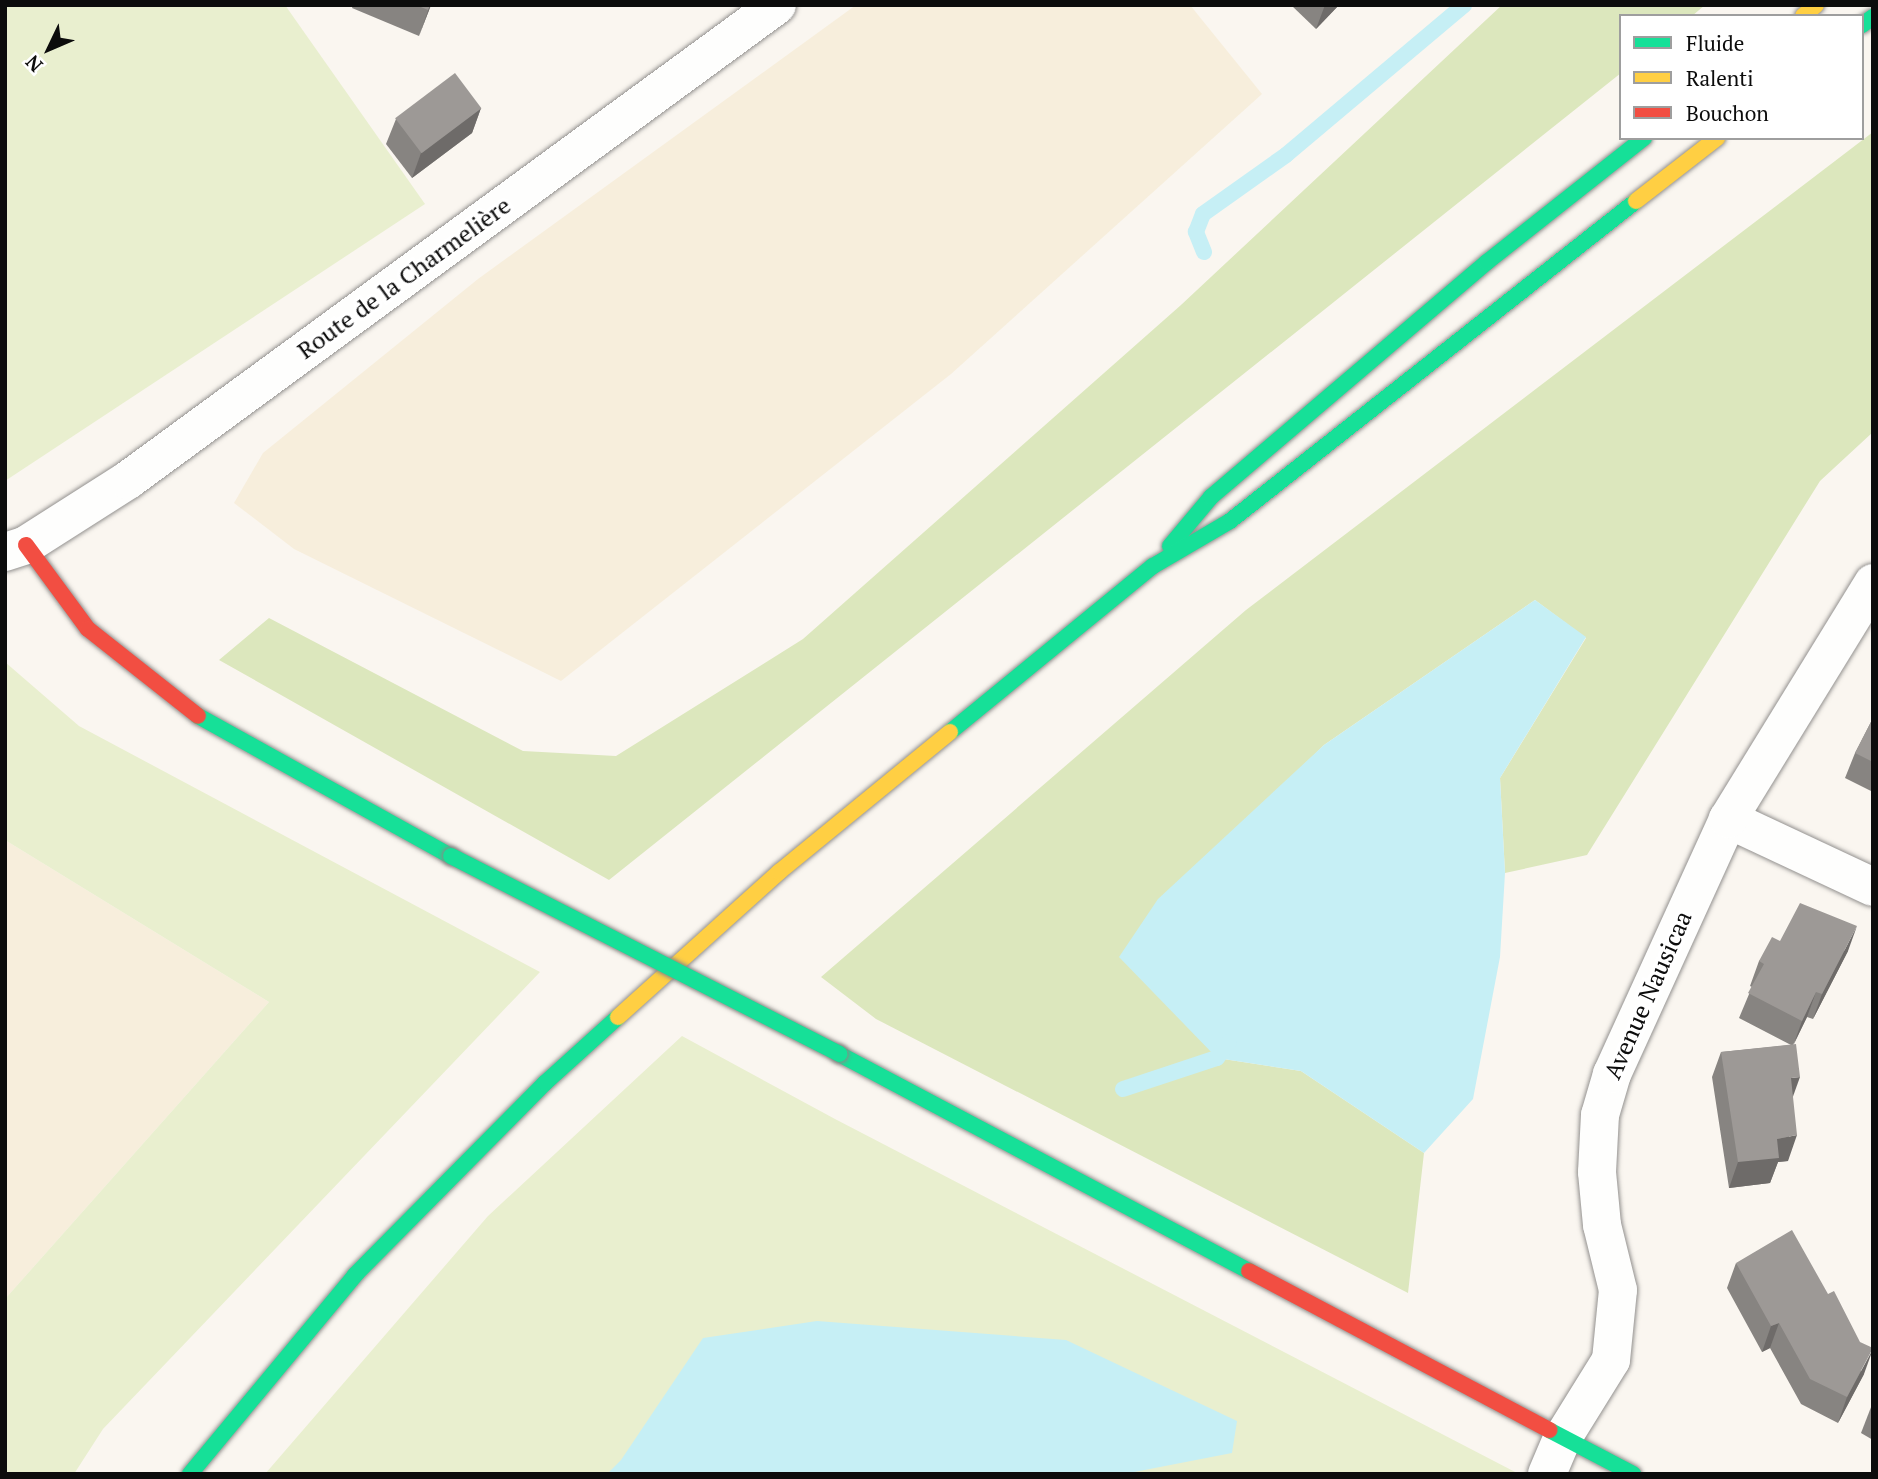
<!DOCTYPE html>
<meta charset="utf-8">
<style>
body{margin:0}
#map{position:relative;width:1878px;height:1479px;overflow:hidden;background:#faf6f0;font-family:"PT Serif",serif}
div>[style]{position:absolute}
.farmland>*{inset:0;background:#f7eedc}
.green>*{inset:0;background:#e9efcf}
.forest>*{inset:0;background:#dce7bd}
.water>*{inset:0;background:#c6eff5}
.stream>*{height:16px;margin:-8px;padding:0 8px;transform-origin:8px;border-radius:8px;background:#c6eff5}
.roads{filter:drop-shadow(0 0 2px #93918f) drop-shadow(0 0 2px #93918f)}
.street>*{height:38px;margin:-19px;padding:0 19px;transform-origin:19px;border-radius:19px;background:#fefefd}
.fast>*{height:16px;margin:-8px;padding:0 8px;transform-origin:8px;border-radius:8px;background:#16e098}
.slow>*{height:16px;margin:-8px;padding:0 8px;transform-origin:8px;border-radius:8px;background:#ffcf43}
.jam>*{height:16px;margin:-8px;padding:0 8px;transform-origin:8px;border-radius:8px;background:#f24e42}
.bridges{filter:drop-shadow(0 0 2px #8a8885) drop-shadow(0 0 2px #8a8885)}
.fast-bridge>*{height:16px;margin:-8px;padding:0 8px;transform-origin:8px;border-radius:8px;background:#16e098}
.wall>*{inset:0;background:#878481}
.shaded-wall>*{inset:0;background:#6e6b69}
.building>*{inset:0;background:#9d9996;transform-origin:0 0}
span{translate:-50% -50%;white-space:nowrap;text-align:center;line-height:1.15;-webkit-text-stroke:7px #fff;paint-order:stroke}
.street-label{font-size:24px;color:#0c0c0c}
.frame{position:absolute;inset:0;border:7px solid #0c0c0c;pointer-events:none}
.legend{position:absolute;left:1619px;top:14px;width:245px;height:126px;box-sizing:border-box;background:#fff;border:2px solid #9e9e9e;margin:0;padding:9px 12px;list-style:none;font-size:21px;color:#0c0c0c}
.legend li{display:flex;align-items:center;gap:14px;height:35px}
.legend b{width:35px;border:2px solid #9e9e9e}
.north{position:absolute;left:14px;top:14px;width:70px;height:70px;-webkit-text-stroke:5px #fff;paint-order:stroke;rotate:226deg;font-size:19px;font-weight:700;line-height:28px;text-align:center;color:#0c0c0c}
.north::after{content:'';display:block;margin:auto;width:24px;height:32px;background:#0c0c0c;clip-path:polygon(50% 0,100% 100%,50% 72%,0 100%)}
</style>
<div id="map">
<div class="farmland">
<div style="clip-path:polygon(856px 5px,1190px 5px,1262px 94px,951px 374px,561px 681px,294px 549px,234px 503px,263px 453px,478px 279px)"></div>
<div style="clip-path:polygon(5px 840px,269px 1002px,5px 1299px)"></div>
</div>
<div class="green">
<div style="clip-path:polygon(5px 5px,285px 5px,425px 204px,5px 481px)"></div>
<div style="clip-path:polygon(5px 662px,79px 726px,540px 972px,103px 1429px,74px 1474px,5px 1474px,5px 1299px,269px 1002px,5px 840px)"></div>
<div style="clip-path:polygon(682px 1036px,835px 1119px,1519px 1474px,265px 1474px,488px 1216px)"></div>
</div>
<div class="forest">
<div style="clip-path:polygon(1502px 5px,1705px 5px,1692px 16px,1621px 16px,1621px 73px,609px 880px,219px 660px,269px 618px,523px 751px,616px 756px,803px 639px,1181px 305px)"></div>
<div style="clip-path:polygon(1873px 132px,1873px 432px,1820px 481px,1587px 855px,1505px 873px,1500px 778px,1586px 638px,1535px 600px,1324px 745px,1246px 821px,1217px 1058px,1301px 1071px,1424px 1153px,1408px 1293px,876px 1019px,821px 977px,1246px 610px)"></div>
</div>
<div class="water">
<div style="clip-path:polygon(1535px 600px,1586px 637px,1500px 778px,1505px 873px,1500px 957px,1473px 1099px,1424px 1153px,1301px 1071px,1217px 1058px,1119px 957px,1158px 899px,1324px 745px)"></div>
<div style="clip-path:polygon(817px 1321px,1066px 1340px,1237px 1421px,1232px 1453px,1124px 1474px,607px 1474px,621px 1460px,703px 1338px)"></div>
</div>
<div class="stream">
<div style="left:1204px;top:252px;width:22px;rotate:-112deg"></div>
<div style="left:1196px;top:232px;width:19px;rotate:-69deg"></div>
<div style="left:1203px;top:214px;width:102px;rotate:-35.4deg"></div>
<div style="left:1286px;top:155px;width:233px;rotate:-40.1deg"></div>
<div style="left:1123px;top:1089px;width:99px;rotate:-18.3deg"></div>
<div style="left:1217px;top:1058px;width:20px;rotate:-53deg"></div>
</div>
<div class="roads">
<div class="street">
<div style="left:5px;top:552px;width:22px;rotate:-18deg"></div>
<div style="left:26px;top:545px;width:121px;rotate:-32.5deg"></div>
<div style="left:128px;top:480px;width:804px;rotate:-36.2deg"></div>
<div style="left:1728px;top:819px;width:160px;rotate:25.1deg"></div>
<div style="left:1547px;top:1474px;width:38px;rotate:-67deg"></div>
<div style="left:1562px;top:1439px;width:93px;rotate:-58.2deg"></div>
<div style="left:1611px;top:1360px;width:70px;rotate:-84.3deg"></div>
<div style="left:1618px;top:1290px;width:67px;rotate:-103.8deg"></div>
<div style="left:1602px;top:1225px;width:53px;rotate:-95.4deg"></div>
<div style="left:1597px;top:1172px;width:57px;rotate:-87deg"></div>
<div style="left:1600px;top:1115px;width:43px;rotate:-73.7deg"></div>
<div style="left:1612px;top:1074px;width:280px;rotate:-65.5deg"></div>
<div style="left:1728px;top:819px;width:277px;rotate:-58.4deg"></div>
</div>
<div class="fast">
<div style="left:1862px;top:25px;width:14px;rotate:-36deg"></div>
<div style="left:1170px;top:546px;width:64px;rotate:-50.1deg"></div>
<div style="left:1211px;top:497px;width:362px;rotate:-40.4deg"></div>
<div style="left:1487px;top:262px;width:200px;rotate:-38.3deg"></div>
<div style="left:198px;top:716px;width:289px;rotate:29deg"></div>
<div style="left:950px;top:732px;width:262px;rotate:-39.3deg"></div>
<div style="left:1153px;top:566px;width:89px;rotate:-30.3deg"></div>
<div style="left:1230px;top:521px;width:517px;rotate:-38.24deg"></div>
<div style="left:839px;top:1054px;width:464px;rotate:27.9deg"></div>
<div style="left:1549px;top:1430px;width:95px;rotate:27.6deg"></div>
<div style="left:190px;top:1474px;width:259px;rotate:-50.3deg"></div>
<div style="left:355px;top:1275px;width:270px;rotate:-45.3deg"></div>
<div style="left:545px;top:1083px;width:98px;rotate:-42.1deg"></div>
</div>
<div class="slow">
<div style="left:1803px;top:16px;width:17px;rotate:-40deg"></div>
<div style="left:1636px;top:201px;width:103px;rotate:-37.9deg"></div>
<div style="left:618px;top:1017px;width:217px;rotate:-42deg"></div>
<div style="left:779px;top:872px;width:221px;rotate:-39.3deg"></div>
</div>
<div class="jam">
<div style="left:26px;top:545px;width:104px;rotate:53.6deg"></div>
<div style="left:88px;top:629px;width:140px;rotate:38.3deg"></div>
<div style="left:1249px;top:1271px;width:340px;rotate:27.9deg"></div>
</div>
</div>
<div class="bridges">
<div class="fast-bridge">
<div style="left:451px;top:856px;width:436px;rotate:27deg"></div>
</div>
</div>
<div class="wall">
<div style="clip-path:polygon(353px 5px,431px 5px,419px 36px,352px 8px)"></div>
<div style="clip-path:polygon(1291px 5px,1339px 5px,1316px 29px)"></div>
<div style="clip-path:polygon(481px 108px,472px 133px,412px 178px,386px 144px,396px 119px)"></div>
<div style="clip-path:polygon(1873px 718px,1873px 792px,1845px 778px,1855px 753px)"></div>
<div style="clip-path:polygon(1780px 941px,1848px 951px,1813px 1019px,1807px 1017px,1793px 1045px,1788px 1161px,1778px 1162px,1770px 1183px,1729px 1188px,1712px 1077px,1721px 1052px,1791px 1045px,1739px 1018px,1752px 987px,1750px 986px,1759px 961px)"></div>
<div style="clip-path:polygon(1736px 1263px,1864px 1374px,1838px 1423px,1801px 1404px,1770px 1348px,1762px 1352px,1727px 1288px)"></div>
<div style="clip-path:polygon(1873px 1402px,1873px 1440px,1861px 1433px)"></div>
</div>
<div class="shaded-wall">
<div style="clip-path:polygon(430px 5px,431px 5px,419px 36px)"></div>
<div style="clip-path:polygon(1325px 5px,1339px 5px,1316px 29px)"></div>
<div style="clip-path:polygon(481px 108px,472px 133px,412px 178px,421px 153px)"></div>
<div style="clip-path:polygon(1857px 926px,1848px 951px,1813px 1019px,1822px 994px)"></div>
<div style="clip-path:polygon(1816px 992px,1807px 1017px,1793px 1046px,1802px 1021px)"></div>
<div style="clip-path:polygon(1800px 1077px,1791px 1102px,1791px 1078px)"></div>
<div style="clip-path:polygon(1797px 1135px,1788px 1161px,1778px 1162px,1770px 1183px,1729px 1188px,1738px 1162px,1777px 1139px)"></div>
<div style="clip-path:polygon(1779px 1323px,1770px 1348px,1762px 1352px,1771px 1326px)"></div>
<div style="clip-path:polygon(1873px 1349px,1864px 1374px,1838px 1423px,1847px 1397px)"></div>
</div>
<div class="building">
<div style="clip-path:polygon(416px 5px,430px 5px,428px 10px)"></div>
<div style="left:455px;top:73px;width:44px;height:75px;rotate:53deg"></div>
<div style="clip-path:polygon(1873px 718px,1873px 762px,1855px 753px)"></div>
<div style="clip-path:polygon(1800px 903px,1857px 926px,1822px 994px,1816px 992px,1802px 1021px,1748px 993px,1764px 964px,1759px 961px,1772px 937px,1780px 941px)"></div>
<div style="clip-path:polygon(1796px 1044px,1800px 1077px,1791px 1078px,1797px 1135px,1777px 1139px,1779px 1158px,1738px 1162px,1721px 1052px)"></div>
<div style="clip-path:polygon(1792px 1230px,1828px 1294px,1834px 1291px,1860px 1342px,1873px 1348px,1847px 1397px,1810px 1379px,1779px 1323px,1771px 1326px,1736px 1263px)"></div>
</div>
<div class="street-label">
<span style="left:404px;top:278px;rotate:-36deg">Route de la Charmelière</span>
<span style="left:1648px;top:995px;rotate:-66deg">Avenue Nausicaa</span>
</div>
<div class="frame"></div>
<ul class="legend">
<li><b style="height:9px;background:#16e098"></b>Fluide</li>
<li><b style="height:9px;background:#ffcf43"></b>Ralenti</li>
<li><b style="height:9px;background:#f24e42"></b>Bouchon</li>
</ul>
<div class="north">N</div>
</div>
